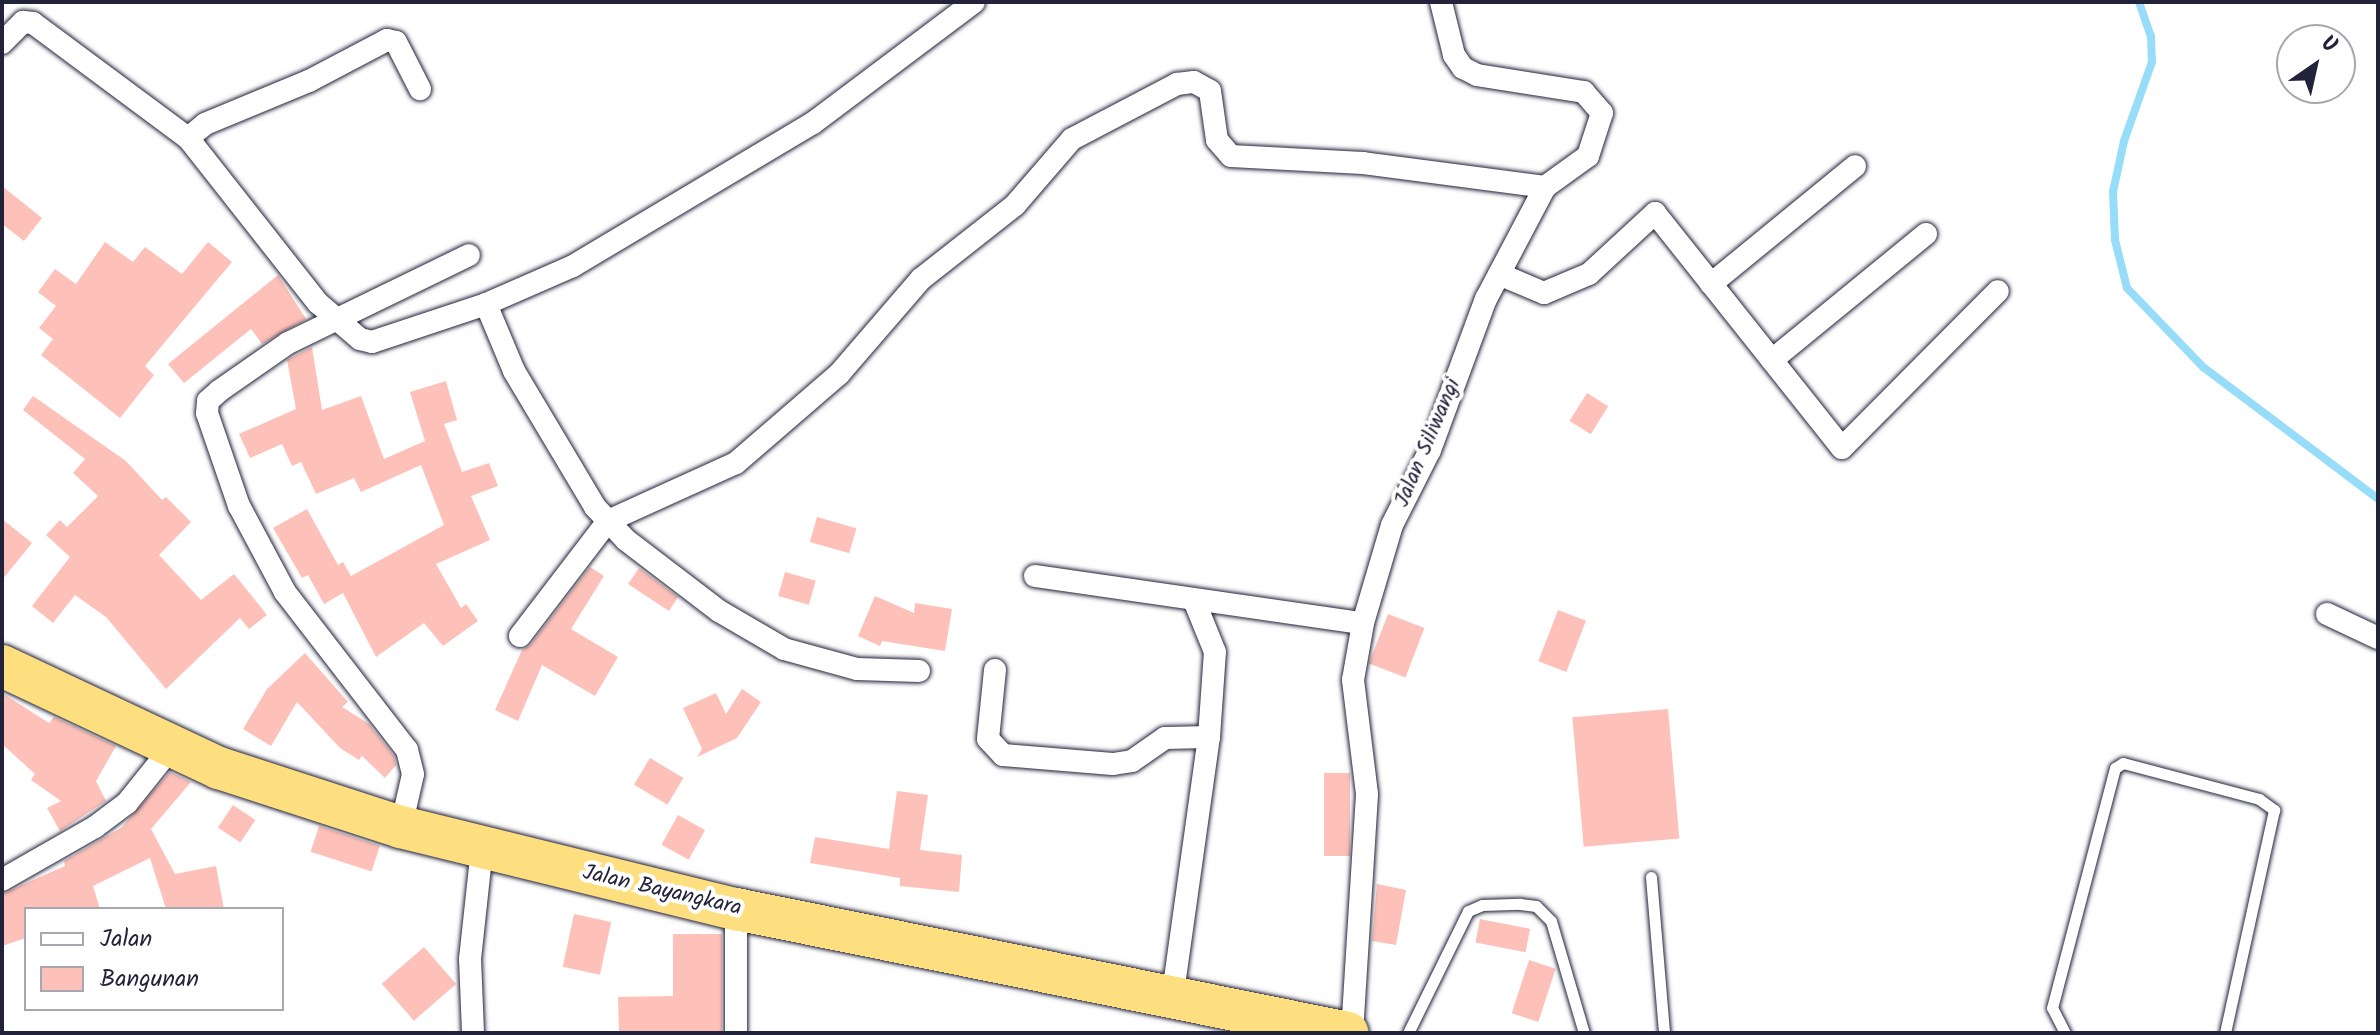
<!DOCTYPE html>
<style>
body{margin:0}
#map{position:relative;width:2380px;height:1035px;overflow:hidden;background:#fff;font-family:Kalam,sans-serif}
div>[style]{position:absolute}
.stream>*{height:8px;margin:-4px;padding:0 4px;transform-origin:4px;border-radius:4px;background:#97dcf9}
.building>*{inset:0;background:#fdc1b9;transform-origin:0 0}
.roads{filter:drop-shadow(0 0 2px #22223b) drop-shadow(0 0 2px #22223b)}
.lane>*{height:11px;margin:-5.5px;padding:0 5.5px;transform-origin:5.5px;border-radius:5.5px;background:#fff}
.street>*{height:22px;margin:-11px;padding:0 11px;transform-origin:11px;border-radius:11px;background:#fff}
.highway>*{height:42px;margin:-21px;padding:0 21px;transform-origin:21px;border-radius:21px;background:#fedf80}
span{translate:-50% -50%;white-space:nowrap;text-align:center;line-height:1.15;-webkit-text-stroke:8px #fff;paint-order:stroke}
.street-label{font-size:22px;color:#22223b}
.frame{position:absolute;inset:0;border:4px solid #22223b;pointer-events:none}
.legend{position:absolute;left:24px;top:907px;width:260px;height:104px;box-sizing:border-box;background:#fff;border:2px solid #a7a7b1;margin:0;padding:10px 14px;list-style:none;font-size:24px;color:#22223b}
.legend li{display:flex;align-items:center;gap:16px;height:40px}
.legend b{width:40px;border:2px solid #a7a7b1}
.north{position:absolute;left:2276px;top:24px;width:80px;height:80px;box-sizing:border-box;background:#fff;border:2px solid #a7a7b1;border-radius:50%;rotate:34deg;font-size:22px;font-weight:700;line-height:32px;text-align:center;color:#22223b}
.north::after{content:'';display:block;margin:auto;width:28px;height:36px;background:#22223b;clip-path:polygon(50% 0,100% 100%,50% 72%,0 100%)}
</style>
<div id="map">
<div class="stream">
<div style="left:2139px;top:2px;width:36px;rotate:71deg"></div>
<div style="left:2151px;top:36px;width:26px;rotate:88deg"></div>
<div style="left:2152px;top:62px;width:84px;rotate:109.5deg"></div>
<div style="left:2124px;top:141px;width:52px;rotate:102.2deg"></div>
<div style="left:2113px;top:192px;width:48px;rotate:87.6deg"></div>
<div style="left:2115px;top:240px;width:49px;rotate:76deg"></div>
<div style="left:2127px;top:288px;width:110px;rotate:46.1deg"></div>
<div style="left:2203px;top:367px;width:219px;rotate:37deg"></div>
</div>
<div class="building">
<div style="clip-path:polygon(2px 186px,42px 218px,24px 241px,2px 224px)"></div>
<div style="clip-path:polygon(105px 242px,133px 262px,145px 247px,182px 274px,208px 242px,232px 262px,145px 366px,154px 375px,120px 418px,41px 355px,53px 339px,39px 328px,56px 306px,38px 292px,55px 269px,76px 284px)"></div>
<div style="clip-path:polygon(278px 275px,306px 319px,262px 344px,251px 329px,184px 383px,168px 364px)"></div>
<div style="clip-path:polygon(312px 347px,322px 410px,361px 396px,384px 459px,425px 441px,410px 392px,446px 381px,457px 420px,444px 424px,462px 472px,489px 463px,498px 486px,471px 496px,490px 540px,436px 564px,461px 608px,466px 604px,478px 621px,443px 646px,424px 623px,376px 657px,343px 593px,324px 604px,308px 575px,302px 578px,273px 528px,307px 509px,338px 565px,343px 562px,351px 576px,444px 525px,421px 465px,361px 492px,354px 478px,316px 494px,301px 462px,292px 466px,282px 444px,250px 458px,239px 434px,296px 409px,287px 360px)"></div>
<div style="left:1587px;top:393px;width:25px;height:33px;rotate:32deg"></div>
<div style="clip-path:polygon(33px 396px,126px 461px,162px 500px,166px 497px,191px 522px,159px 555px,201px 600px,234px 574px,267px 615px,249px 629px,240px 618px,166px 689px,106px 617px,75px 595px,53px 623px,32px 606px,70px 557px,46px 535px,60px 520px,67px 527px,98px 496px,73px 473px,85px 459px,23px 410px)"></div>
<div style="left:817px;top:517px;width:41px;height:26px;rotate:16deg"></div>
<div style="clip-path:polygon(2px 519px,32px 543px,2px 580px)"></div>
<div style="clip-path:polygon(590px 567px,604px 576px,571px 629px,618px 657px,595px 696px,542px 665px,518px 721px,495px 710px,522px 650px,531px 644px)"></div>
<div style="clip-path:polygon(639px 568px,678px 597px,669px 611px,628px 584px)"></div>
<div style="left:785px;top:572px;width:32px;height:25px;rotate:16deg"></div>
<div style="clip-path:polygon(875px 596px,914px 613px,915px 603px,952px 609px,945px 651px,882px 641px,880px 646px,858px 636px)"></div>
<div style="left:1558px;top:610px;width:30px;height:55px;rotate:21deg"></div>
<div style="left:1388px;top:614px;width:39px;height:53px;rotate:21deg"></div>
<div style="clip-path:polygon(305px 653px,348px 702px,342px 707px,369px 724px,394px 756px,396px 765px,385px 778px,362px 756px,359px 760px,340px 748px,297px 702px,271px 746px,243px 729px,267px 689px)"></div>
<div style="clip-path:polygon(742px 689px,761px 702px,737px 738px,697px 757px,702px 749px,683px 708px,716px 693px,726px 714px)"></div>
<div style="clip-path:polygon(2px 693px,49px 723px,54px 717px,116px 746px,96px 781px,106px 801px,60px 831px,47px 808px,61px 801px,31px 780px,35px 774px,2px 744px)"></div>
<div style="left:1668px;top:709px;width:130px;height:96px;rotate:85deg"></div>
<div style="left:650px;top:758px;width:39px;height:31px;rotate:31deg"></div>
<div style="clip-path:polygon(170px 772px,191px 782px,151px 829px,175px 874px,216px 866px,224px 909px,166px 909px,150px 858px,93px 886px,100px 909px,26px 909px,26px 938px,2px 946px,2px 894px,65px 866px,64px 861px,121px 828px)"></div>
<div style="left:1324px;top:773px;width:26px;height:83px"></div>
<div style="clip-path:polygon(897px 791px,928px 795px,920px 850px,962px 855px,959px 892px,900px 886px,900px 878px,810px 863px,815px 837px,889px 849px)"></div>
<div style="left:233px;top:805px;width:27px;height:27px;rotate:34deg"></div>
<div style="left:678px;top:815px;width:31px;height:34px;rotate:29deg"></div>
<div style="left:319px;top:826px;width:64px;height:27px;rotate:18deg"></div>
<div style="clip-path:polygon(1377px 884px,1406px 890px,1396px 945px,1372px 941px)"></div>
<div style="left:574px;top:914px;width:38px;height:54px;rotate:12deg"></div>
<div style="left:1480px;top:919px;width:51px;height:24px;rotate:11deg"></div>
<div style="clip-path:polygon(673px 934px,722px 934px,722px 1033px,619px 1033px,618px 997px,673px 996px)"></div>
<div style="left:424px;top:947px;width:49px;height:56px;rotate:49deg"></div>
<div style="left:1529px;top:960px;width:28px;height:56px;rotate:18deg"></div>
</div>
<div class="roads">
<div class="lane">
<div style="left:1651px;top:877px;width:157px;rotate:85.2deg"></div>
<div style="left:1408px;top:1033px;width:136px;rotate:-63.8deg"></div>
<div style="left:1468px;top:911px;width:15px;rotate:-23deg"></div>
<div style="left:1482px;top:905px;width:38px;rotate:-2deg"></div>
<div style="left:1520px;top:904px;width:16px;rotate:7deg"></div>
<div style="left:1536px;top:906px;width:21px;rotate:45deg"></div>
<div style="left:1551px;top:921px;width:117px;rotate:73.6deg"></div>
<div style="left:2065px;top:1033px;width:28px;rotate:-117deg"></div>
<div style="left:2052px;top:1008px;width:248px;rotate:-75.3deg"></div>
<div style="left:2115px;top:768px;width:9px;rotate:-32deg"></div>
<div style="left:2123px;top:763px;width:141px;rotate:14.8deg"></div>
<div style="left:2259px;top:799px;width:19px;rotate:36deg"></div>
<div style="left:2274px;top:810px;width:228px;rotate:102.4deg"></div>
</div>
<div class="street">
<div style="left:2px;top:43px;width:30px;rotate:-45deg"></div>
<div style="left:23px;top:22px;width:10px;rotate:6deg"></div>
<div style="left:33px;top:23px;width:193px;rotate:36.6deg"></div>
<div style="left:188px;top:138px;width:210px;rotate:51.8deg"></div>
<div style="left:318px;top:303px;width:55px;rotate:40.6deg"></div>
<div style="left:360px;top:339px;width:12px;rotate:14deg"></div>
<div style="left:372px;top:342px;width:120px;rotate:-18.4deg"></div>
<div style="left:486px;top:304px;width:95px;rotate:-23.6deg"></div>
<div style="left:573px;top:266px;width:279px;rotate:-30.8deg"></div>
<div style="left:813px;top:123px;width:201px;rotate:-36.9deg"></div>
<div style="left:188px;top:138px;width:22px;rotate:-39deg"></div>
<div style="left:205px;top:124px;width:113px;rotate:-22.5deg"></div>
<div style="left:309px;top:81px;width:88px;rotate:-27.7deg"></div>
<div style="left:387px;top:40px;width:9px;rotate:13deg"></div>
<div style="left:396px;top:42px;width:53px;rotate:62.9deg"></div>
<div style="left:1499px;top:274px;width:49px;rotate:22.9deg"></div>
<div style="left:1544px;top:293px;width:49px;rotate:-22.9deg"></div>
<div style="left:1589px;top:274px;width:90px;rotate:-42.7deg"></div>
<div style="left:1655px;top:213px;width:300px;rotate:51.5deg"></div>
<div style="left:1842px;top:448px;width:221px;rotate:-45.2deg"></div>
<div style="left:1711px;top:284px;width:186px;rotate:-39.3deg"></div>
<div style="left:486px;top:304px;width:73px;rotate:67.3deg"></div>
<div style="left:514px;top:371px;width:158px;rotate:59.2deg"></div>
<div style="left:595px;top:507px;width:45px;rotate:46.8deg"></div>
<div style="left:626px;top:540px;width:117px;rotate:37.4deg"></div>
<div style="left:719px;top:611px;width:75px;rotate:30.3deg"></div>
<div style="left:784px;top:649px;width:76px;rotate:15.3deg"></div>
<div style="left:857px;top:669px;width:62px;rotate:1.8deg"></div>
<div style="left:1772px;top:360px;width:199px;rotate:-39.3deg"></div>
<div style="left:1035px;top:576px;width:331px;rotate:8.2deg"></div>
<div style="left:2327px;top:614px;width:56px;rotate:25.2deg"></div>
<div style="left:520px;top:636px;width:145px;rotate:-52.6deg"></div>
<div style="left:608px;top:521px;width:141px;rotate:-24.4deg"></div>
<div style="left:736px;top:463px;width:136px;rotate:-40.8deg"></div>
<div style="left:839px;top:374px;width:125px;rotate:-49.2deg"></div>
<div style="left:921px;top:279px;width:120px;rotate:-38.2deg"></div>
<div style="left:1015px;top:205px;width:87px;rotate:-49.2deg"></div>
<div style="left:1072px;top:139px;width:119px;rotate:-27.6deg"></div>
<div style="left:1177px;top:84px;width:17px;rotate:-7deg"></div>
<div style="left:1194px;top:82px;width:18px;rotate:29deg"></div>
<div style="left:1210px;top:91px;width:49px;rotate:81.9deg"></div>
<div style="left:1217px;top:140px;width:21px;rotate:49deg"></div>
<div style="left:1231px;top:156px;width:132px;rotate:3deg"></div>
<div style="left:1363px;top:163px;width:184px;rotate:7.5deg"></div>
<div style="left:995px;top:670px;width:69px;rotate:95.8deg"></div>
<div style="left:988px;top:739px;width:22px;rotate:47deg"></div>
<div style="left:1003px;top:755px;width:110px;rotate:4.7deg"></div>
<div style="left:1113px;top:764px;width:19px;rotate:-9deg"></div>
<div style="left:1132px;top:761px;width:40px;rotate:-34.9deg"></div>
<div style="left:1165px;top:738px;width:44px;rotate:-1.3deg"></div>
<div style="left:1209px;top:737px;width:85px;rotate:-86deg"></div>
<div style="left:1215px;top:652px;width:56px;rotate:-112deg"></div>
<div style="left:401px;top:827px;width:54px;rotate:-77.2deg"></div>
<div style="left:413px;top:774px;width:25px;rotate:-104deg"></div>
<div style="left:407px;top:750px;width:200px;rotate:-127.7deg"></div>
<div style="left:285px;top:592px;width:98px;rotate:-118.1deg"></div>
<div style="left:239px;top:506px;width:98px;rotate:-109deg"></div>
<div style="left:207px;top:413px;width:12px;rotate:-85deg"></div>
<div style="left:208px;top:401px;width:15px;rotate:-42deg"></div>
<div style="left:219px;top:391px;width:84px;rotate:-34.8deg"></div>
<div style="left:288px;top:343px;width:201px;rotate:-25.9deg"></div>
<div style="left:2px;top:880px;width:107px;rotate:-29.7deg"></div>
<div style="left:95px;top:827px;width:40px;rotate:-37deg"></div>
<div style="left:127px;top:803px;width:70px;rotate:-51.3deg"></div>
<div style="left:1172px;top:1000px;width:266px;rotate:-82deg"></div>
<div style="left:473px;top:1033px;width:74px;rotate:-92.3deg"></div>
<div style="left:470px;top:959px;width:112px;rotate:-83.8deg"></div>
<div style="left:736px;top:1033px;width:124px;rotate:-90deg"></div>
<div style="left:1352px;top:1033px;width:239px;rotate:-86.4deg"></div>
<div style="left:1367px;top:794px;width:115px;rotate:-97deg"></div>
<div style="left:1353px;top:680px;width:58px;rotate:-80deg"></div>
<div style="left:1363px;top:623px;width:102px;rotate:-73.5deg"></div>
<div style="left:1392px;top:525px;width:84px;rotate:-63.1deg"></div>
<div style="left:1430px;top:450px;width:161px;rotate:-69.7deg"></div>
<div style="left:1486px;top:299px;width:127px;rotate:-62.2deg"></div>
<div style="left:1545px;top:187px;width:53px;rotate:-35.8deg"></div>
<div style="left:1588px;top:156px;width:45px;rotate:-72deg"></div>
<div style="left:1602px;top:113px;width:28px;rotate:-131deg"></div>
<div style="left:1584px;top:92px;width:108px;rotate:-171deg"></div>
<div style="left:1477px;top:75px;width:16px;rotate:-153deg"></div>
<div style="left:1463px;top:68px;width:16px;rotate:-125deg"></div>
<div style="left:1454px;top:55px;width:55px;rotate:-103.8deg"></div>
</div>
<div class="highway">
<div style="left:2px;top:666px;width:240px;rotate:25.2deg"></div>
<div style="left:219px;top:768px;width:191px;rotate:18deg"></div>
<div style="left:401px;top:827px;width:345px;rotate:13.8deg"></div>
<div style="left:736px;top:909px;width:624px;rotate:11.45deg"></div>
</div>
</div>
<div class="street-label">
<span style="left:1428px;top:443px;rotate:-67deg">Jalan Siliwangi</span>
<span style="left:662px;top:891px;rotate:13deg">Jalan Bayangkara</span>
</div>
<div class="frame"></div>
<ul class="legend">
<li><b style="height:10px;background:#fff"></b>Jalan</li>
<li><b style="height:22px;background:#fdc1b9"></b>Bangunan</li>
</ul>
<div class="north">U</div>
</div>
